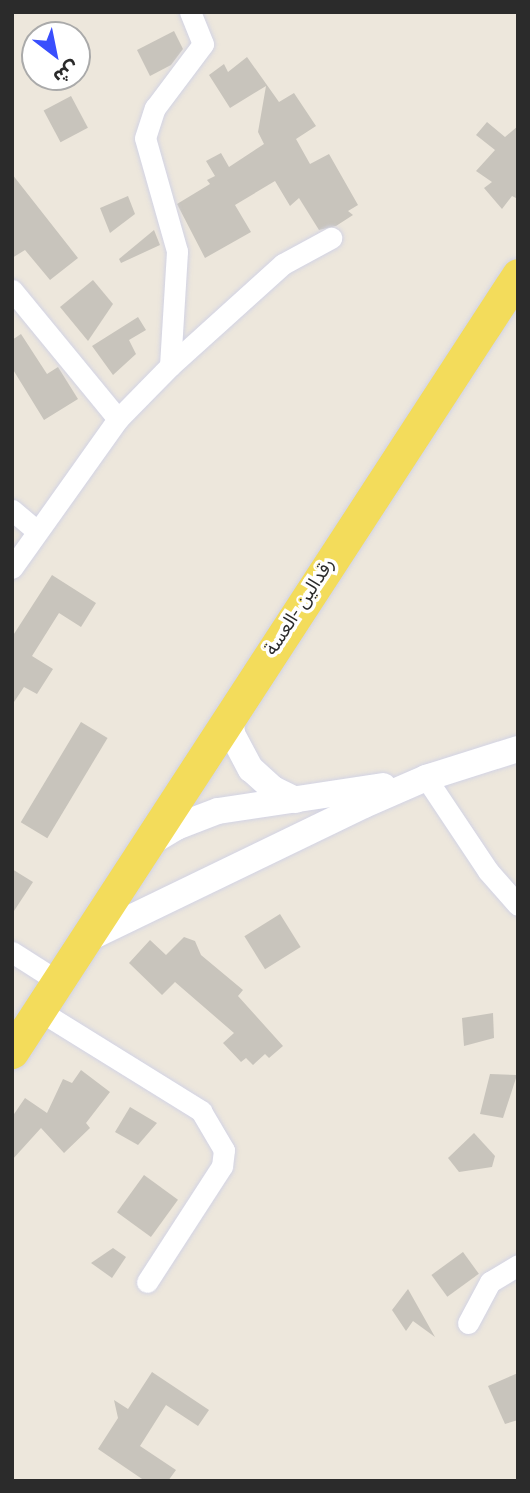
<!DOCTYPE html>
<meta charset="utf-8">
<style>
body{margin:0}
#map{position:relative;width:530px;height:1493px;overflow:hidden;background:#ede7dc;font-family:Karla,"Noto Sans Arabic",sans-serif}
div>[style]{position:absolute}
.building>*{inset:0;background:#c8c4bc;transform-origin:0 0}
.roads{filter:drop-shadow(0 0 2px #d2d3e4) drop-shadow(0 0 2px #d2d3e4)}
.minor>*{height:21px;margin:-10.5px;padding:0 10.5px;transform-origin:10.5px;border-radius:10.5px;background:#fff}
.tertiary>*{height:26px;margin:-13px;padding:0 13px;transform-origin:13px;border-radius:13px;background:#fff}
.primary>*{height:33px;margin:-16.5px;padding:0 16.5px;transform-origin:16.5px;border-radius:16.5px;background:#f3dc5b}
span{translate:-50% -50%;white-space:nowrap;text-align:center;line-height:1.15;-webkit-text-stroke:7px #fff;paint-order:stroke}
.street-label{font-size:19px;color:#2b2b2b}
.frame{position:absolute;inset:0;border:14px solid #2b2b2b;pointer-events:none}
.north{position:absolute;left:21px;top:21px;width:70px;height:70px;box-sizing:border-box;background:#fff;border:2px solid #aaa;border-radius:50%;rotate:148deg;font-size:19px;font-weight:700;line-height:28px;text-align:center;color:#2b2b2b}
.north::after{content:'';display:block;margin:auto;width:24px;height:32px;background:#394efd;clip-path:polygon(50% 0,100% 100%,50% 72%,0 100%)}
</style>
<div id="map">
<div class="building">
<div style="clip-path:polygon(174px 31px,183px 49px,171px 65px,150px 76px,137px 50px)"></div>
<div style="clip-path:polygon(247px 57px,279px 102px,294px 93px,316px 126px,296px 139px,310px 164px,329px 154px,358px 205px,348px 211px,353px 215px,336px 226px,319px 230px,299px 198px,290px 206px,275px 181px,235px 205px,251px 232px,205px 258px,177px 204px,210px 184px,207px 180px,215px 176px,206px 161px,221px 153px,229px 167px,264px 144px,258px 132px,266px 86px,230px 108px,209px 75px,224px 64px,228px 72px)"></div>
<div style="left:71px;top:96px;width:36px;height:31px;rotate:62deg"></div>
<div style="clip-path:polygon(487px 122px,505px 137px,518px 126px,518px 199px,512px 196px,502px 209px,484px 188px,492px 182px,476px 171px,495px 150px,476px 135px)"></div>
<div style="clip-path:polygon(12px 174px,78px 258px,50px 280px,25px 250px,12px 258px)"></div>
<div style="clip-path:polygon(128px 196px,135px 214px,110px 233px,100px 208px)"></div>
<div style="clip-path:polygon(154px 230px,160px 245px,121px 263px,119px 259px)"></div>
<div style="clip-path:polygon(93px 280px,113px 304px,88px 341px,60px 307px)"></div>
<div style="clip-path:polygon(138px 317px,146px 330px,129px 340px,136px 354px,113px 375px,92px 346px)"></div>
<div style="clip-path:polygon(21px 334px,47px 374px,58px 367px,78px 399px,44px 420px,12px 368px,12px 340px)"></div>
<div style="clip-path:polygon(52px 575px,96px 603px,81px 627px,59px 613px,32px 656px,53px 669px,37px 694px,24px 687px,12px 705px,12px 637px)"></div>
<div style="left:81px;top:722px;width:31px;height:117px;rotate:31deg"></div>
<div style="clip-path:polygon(12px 869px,33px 882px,12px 914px)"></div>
<div style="left:280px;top:914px;width:39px;height:42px;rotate:58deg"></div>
<div style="clip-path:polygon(184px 937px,195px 941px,201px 955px,243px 990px,238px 996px,283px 1046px,269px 1058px,265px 1054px,253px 1065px,246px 1058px,241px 1062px,223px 1043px,234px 1033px,175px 982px,162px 995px,129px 963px,150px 940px,166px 955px)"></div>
<div style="clip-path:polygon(493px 1013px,494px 1038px,464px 1046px,462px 1018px)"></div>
<div style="clip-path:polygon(81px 1070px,110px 1092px,86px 1123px,90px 1128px,64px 1153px,41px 1128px,12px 1160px,12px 1117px,25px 1098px,47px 1113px,63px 1079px,72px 1083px)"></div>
<div style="clip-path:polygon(490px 1074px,517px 1075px,503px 1118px,480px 1114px)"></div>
<div style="clip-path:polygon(130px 1107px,157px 1123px,138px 1145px,115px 1132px)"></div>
<div style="clip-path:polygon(474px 1133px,495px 1156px,492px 1167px,459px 1172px,448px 1158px)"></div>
<div style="left:144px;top:1175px;width:42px;height:46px;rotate:36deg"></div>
<div style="clip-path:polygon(113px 1248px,126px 1257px,112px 1278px,91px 1263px)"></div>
<div style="left:463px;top:1252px;width:27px;height:39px;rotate:54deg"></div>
<div style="clip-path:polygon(408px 1289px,435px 1337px,413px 1321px,406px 1331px,392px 1310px)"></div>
<div style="clip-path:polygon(152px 1372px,209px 1410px,198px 1426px,166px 1405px,140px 1446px,176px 1470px,168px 1481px,145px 1481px,98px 1449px,118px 1418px,114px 1400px,128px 1409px)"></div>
<div style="clip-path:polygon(518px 1373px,518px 1420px,505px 1424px,488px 1386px)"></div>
</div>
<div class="roads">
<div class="minor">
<div style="left:12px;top:290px;width:167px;rotate:50.6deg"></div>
<div style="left:170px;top:366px;width:115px;rotate:-86.5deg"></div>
<div style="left:177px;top:251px;width:117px;rotate:-105.8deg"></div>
<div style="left:145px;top:138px;width:32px;rotate:-72deg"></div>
<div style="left:155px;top:108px;width:80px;rotate:-53.1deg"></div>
<div style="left:203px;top:44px;width:35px;rotate:-112deg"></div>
<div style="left:12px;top:510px;width:31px;rotate:40deg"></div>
<div style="left:12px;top:568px;width:183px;rotate:-54.6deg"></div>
<div style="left:118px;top:419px;width:74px;rotate:-45.5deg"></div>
<div style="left:170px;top:366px;width:152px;rotate:-42.1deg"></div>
<div style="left:283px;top:264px;width:55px;rotate:-28.4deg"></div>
<div style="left:426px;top:778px;width:112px;rotate:56.3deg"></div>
<div style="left:488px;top:871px;width:45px;rotate:48.6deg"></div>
<div style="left:12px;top:952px;width:52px;rotate:32.5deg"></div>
<div style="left:40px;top:1011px;width:190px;rotate:31.8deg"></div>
<div style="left:201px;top:1111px;width:45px;rotate:59.5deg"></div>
<div style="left:224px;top:1150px;width:16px;rotate:97deg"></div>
<div style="left:222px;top:1166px;width:138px;rotate:122.9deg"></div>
<div style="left:468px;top:1323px;width:47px;rotate:-61.8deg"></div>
<div style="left:490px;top:1282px;width:33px;rotate:-31deg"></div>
</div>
<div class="tertiary">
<div style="left:230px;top:714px;width:20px;rotate:84deg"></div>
<div style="left:232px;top:734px;width:40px;rotate:62deg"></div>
<div style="left:251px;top:769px;width:30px;rotate:42deg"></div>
<div style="left:273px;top:789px;width:25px;rotate:26deg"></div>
<div style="left:148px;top:844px;width:33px;rotate:-31deg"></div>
<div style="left:176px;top:827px;width:45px;rotate:-20.9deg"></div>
<div style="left:218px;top:811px;width:167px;rotate:-8.6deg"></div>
<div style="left:85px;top:940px;width:310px;rotate:-25.8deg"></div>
<div style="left:364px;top:805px;width:68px;rotate:-23.5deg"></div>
<div style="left:426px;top:778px;width:96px;rotate:-17.5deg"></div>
</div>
<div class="primary">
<div style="left:12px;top:1052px;width:927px;rotate:-56.93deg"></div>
</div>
</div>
<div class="street-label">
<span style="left:300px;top:607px;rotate:-57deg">رقدالين -العسة</span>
</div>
<div class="frame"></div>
<div class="north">ش</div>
</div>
